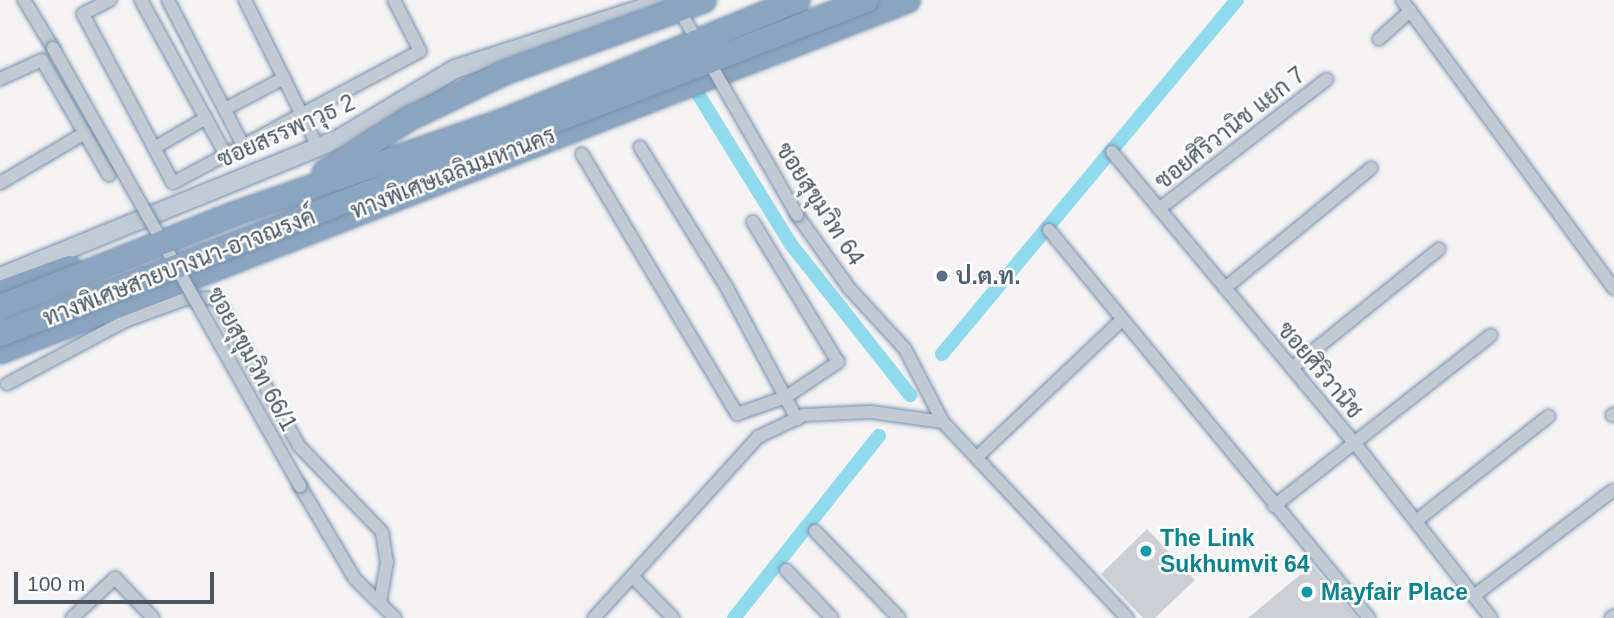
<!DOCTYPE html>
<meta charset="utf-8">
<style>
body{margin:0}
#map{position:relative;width:1614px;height:618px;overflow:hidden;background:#f5f3f3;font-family:Arial,Sarabun,sans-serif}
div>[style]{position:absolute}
.canal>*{height:14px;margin:-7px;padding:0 7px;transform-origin:7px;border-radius:7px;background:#90daee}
.building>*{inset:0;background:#cdcfd5}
.roads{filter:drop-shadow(0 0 2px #7690ad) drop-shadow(0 0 2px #7690ad)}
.street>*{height:12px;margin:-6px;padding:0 6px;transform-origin:6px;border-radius:6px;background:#c1cad2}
.secondary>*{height:18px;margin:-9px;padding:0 9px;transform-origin:9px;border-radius:9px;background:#c1cbd6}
.highway>*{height:23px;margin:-11.5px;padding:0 11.5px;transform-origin:11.5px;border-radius:11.5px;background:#8ba5c1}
.bridges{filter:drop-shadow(0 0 2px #7690ad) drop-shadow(0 0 2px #7690ad)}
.street-bridge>*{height:12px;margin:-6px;padding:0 6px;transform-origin:6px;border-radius:6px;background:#c1cad2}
.highway-bridge>*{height:23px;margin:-11.5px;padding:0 11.5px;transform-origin:11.5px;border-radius:11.5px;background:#8ba5c1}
.dots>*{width:19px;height:19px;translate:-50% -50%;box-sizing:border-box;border:4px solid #fff;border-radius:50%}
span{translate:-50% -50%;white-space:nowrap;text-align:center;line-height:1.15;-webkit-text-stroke:5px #fff;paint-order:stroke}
.street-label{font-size:23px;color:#4a5661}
.service-label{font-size:23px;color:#4e5e75;font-weight:700}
.left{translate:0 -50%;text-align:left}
.culture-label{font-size:23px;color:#0d838f;font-weight:700}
.scale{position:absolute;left:14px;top:572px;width:200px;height:32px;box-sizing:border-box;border:4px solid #4a5661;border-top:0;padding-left:9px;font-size:21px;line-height:24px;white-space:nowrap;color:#4a5661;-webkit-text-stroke:5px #fff;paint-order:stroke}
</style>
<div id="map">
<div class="canal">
<div style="left:695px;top:89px;width:181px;rotate:58.3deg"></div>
<div style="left:790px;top:243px;width:194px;rotate:51.7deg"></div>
<div style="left:942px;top:354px;width:461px;rotate:-50.2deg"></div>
<div style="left:734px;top:618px;width:233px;rotate:-51.5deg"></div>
</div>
<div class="building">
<div style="clip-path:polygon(1147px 529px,1195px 580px,1155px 618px,1143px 618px,1101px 574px)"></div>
<div style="clip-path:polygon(1312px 565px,1357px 618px,1248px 618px)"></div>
</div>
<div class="roads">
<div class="street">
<div style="left:24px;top:0;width:56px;rotate:58.9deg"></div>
<div style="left:110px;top:0;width:30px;rotate:153deg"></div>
<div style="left:83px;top:14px;width:191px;rotate:62deg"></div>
<div style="left:173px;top:183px;width:280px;rotate:-28.1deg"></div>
<div style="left:420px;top:51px;width:57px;rotate:-117deg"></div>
<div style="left:141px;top:0;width:177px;rotate:61.3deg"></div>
<div style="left:168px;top:0;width:163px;rotate:62.7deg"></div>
<div style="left:245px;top:0;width:164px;rotate:63.6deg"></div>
<div style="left:1402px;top:0;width:358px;rotate:53.7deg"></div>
<div style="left:1379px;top:39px;width:42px;rotate:-42.1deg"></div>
<div style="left:0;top:79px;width:46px;rotate:-24.3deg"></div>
<div style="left:42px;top:60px;width:133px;rotate:59.8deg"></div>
<div style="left:225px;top:109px;width:67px;rotate:-27.7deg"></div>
<div style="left:640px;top:147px;width:166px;rotate:58.3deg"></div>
<div style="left:727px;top:288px;width:149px;rotate:61.9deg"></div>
<div style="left:154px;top:148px;width:60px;rotate:-30deg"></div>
<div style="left:1112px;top:152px;width:378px;rotate:50.2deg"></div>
<div style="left:1354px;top:442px;width:223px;rotate:52.1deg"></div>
<div style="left:582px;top:154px;width:303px;rotate:59.2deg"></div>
<div style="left:737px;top:414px;width:52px;rotate:-19.1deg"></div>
<div style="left:786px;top:397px;width:63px;rotate:-33.9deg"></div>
<div style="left:838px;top:362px;width:164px;rotate:-121.3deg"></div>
<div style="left:0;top:183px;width:99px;rotate:-30.5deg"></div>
<div style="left:1159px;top:209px;width:212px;rotate:-37.7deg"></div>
<div style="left:797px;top:215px;width:90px;rotate:54.5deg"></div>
<div style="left:849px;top:288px;width:83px;rotate:47.4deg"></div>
<div style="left:905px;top:349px;width:82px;rotate:62.5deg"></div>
<div style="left:1049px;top:230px;width:503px;rotate:50.49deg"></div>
<div style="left:1225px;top:288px;width:189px;rotate:-39.4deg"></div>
<div style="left:1292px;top:368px;width:189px;rotate:-39deg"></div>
<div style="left:7px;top:384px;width:134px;rotate:-28.1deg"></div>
<div style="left:125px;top:321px;width:64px;rotate:-20.1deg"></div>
<div style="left:185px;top:299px;width:31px;rotate:-2deg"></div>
<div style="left:216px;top:298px;width:170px;rotate:60.7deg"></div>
<div style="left:299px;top:446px;width:120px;rotate:46deg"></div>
<div style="left:382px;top:532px;width:30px;rotate:81deg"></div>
<div style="left:387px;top:562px;width:41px;rotate:99.9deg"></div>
<div style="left:1612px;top:415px;width:2px;rotate:-27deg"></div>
<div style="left:978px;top:456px;width:198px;rotate:-43.4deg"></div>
<div style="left:300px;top:486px;width:108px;rotate:59.4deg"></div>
<div style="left:355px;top:579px;width:56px;rotate:44.3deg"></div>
<div style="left:1274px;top:506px;width:276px;rotate:-38.2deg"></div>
<div style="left:1416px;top:521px;width:169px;rotate:-38.3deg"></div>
<div style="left:815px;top:531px;width:121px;rotate:46deg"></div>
<div style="left:786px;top:570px;width:66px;rotate:46.2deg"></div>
<div style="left:632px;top:576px;width:59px;rotate:45.7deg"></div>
<div style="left:1475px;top:595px;width:172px;rotate:-37.2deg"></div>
<div style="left:72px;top:618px;width:59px;rotate:-42.9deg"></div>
<div style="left:115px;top:578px;width:55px;rotate:46.5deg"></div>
<div style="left:594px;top:618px;width:244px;rotate:-47.8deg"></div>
<div style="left:758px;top:437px;width:51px;rotate:-25.6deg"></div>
<div style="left:804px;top:415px;width:67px;rotate:-2.6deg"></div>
<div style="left:871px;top:412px;width:73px;rotate:7.9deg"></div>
<div style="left:943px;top:422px;width:269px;rotate:46.8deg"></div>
<div style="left:1611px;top:618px;width:4px;rotate:-34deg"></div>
</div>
<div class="secondary">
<div style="left:0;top:277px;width:366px;rotate:-22.2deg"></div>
<div style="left:339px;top:139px;width:135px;rotate:-31.1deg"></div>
<div style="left:455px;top:69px;width:221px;rotate:-17.9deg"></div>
</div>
<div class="highway">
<div style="left:0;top:292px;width:73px;rotate:-19.9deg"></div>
<div style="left:0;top:351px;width:973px;rotate:-21.16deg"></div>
</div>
</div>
<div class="bridges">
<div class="street-bridge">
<div style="left:677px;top:6px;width:241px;rotate:60.1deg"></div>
<div style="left:53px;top:48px;width:503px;rotate:60.58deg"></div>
</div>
<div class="highway-bridge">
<div style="left:324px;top:172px;width:98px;rotate:-32.6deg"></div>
<div style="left:407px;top:119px;width:108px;rotate:-25.9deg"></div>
<div style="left:504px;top:72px;width:212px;rotate:-19.9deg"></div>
<div style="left:0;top:306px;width:250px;rotate:-21.6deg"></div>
<div style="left:232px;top:214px;width:288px;rotate:-19.1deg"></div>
<div style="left:504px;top:120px;width:317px;rotate:-22.3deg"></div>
<div style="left:0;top:334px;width:928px;rotate:-21.09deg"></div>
</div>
</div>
<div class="dots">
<div style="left:942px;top:276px;background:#5c6f8a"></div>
<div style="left:1146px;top:551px;background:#0f9aa8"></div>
<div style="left:1307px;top:592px;background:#0f9aa8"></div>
</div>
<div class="street-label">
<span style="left:1230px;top:128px;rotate:-38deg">ซอยศิริวานิช แยก 7</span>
<span style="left:286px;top:131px;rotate:-24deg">ซอยสรรพาวุธ 2</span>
<span style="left:453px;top:173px;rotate:-21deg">ทางพิเศษเฉลิมมหานคร</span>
<span style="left:820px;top:204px;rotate:57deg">ซอยสุขุมวิท 64</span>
<span style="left:179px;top:267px;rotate:-21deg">ทางพิเศษสายบางนา-อาจณรงค์</span>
<span style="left:252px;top:359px;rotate:61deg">ซอยสุขุมวิท 66/1</span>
<span style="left:1320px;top:370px;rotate:50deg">ซอยศิริวานิช</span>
</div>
<div class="service-label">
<span class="left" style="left:956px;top:276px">ป.ต.ท.</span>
</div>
<div class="culture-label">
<span class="left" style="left:1160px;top:551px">The Link<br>Sukhumvit 64</span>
<span class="left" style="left:1321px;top:592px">Mayfair Place</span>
</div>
<div class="scale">100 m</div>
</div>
